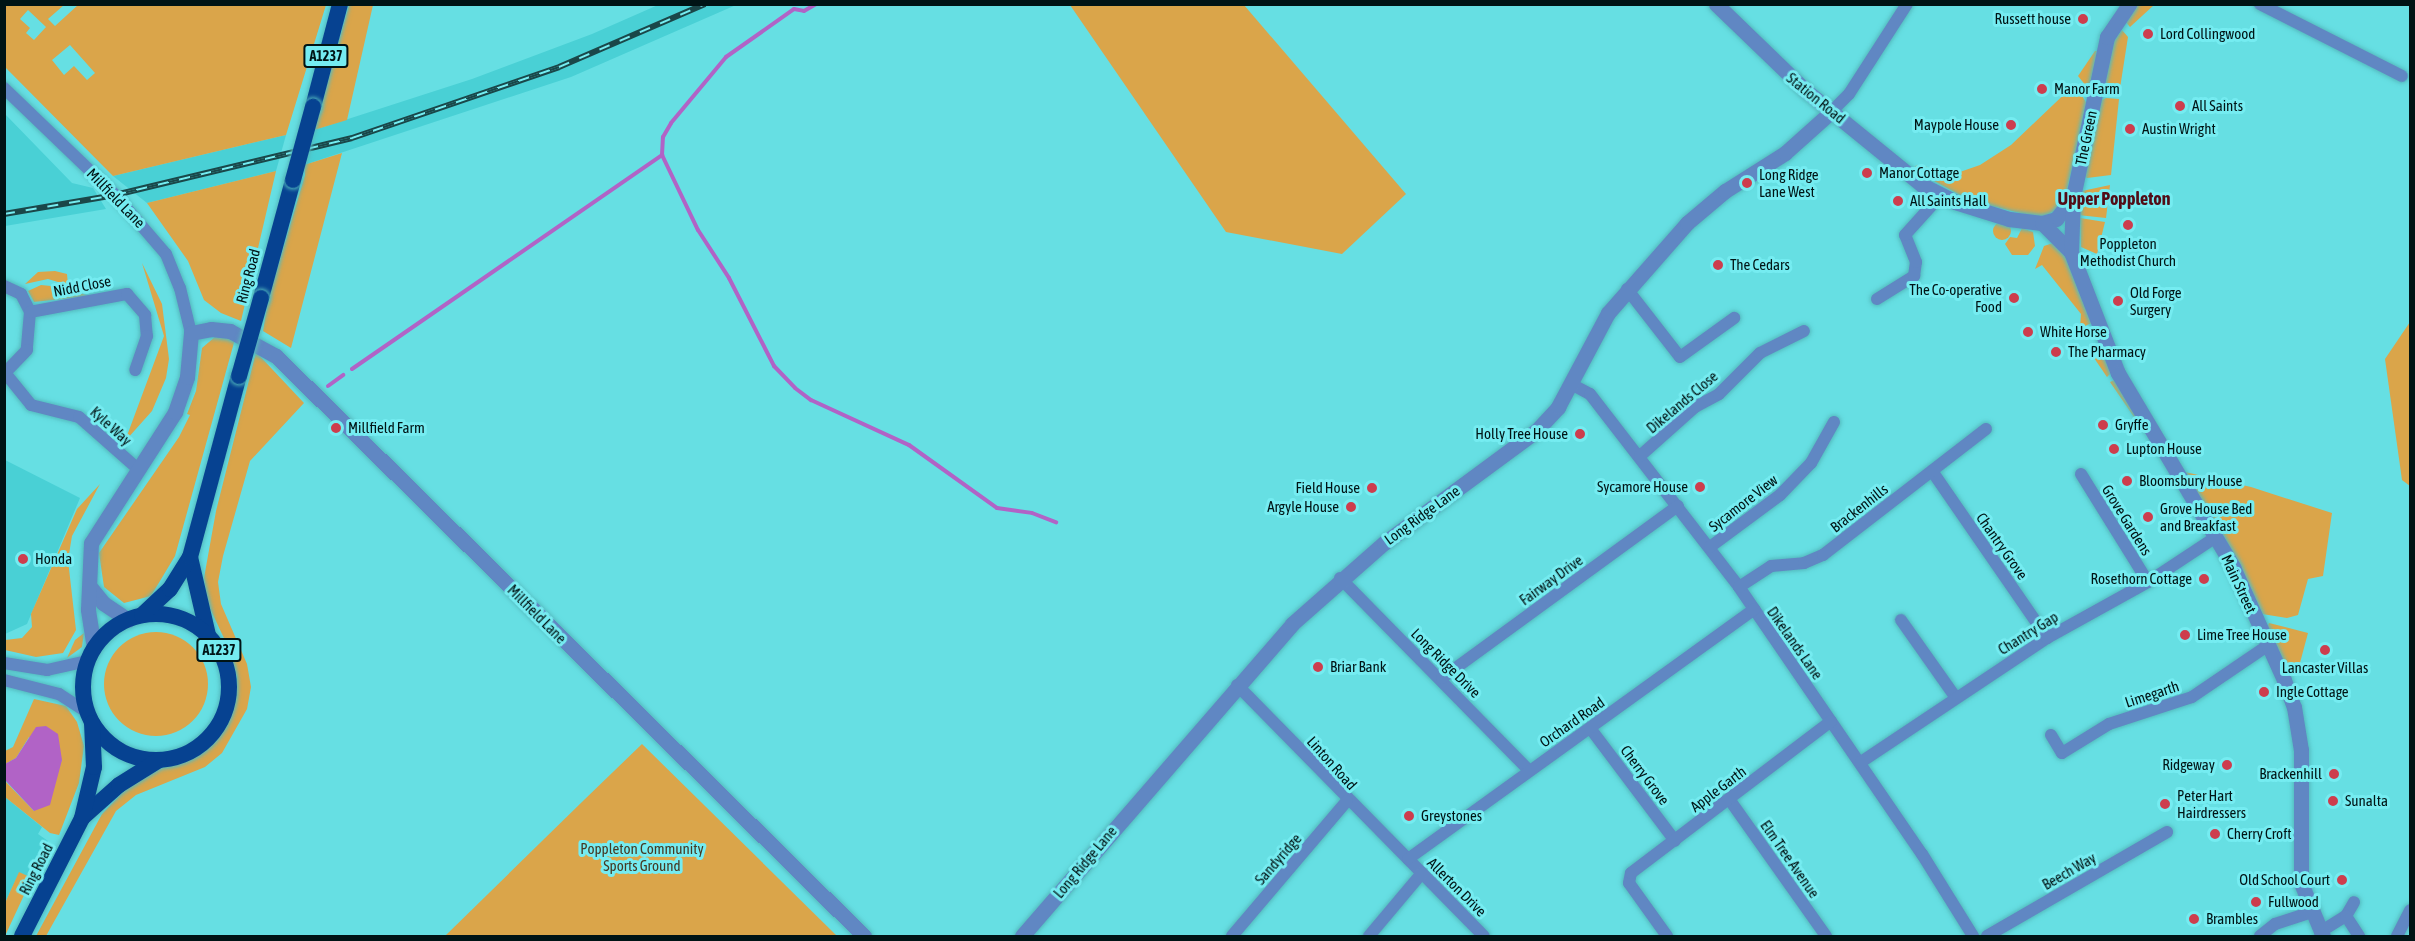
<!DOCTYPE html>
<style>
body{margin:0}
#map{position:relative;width:2415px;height:941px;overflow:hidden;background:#66dfe3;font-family:"Asap Condensed",sans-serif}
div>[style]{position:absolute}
.built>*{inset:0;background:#49d0d5}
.green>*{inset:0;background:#daa54a}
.round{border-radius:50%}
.water>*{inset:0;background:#b163c6}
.stream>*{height:4px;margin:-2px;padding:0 2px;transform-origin:2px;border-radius:2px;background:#b163c6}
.roads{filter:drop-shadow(0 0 2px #54babe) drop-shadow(0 0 2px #54babe)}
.minor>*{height:12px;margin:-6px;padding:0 6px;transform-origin:6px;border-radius:6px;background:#6087c3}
.tertiary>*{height:15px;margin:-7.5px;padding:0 7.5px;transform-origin:7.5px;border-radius:7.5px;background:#6087c3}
.trunk>*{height:16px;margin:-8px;padding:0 8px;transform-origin:8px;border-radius:8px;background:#064291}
.trunk>.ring{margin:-8px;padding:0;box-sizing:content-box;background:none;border:16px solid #064291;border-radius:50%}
.rail>*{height:6px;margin-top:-3px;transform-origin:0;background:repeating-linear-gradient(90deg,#75ecf1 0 11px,#1a4749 0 22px);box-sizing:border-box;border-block:2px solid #1a4749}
.bridges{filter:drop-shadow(0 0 2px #54babe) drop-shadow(0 0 2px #54babe)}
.trunk-bridge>*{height:16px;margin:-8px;padding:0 8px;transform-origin:8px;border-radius:8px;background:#064291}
.dots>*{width:16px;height:16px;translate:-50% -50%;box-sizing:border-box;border:3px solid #75ecf1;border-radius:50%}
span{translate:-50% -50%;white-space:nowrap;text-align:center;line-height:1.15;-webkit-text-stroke:6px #75ecf1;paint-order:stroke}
.shield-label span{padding:2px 4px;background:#75ecf1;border:2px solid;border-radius:4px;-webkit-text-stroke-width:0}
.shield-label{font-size:14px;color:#001415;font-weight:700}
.poi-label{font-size:15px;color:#001415}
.right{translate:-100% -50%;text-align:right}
.left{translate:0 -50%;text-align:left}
.street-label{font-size:15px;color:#001415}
.park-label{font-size:15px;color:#463923}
.quarter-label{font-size:18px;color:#520c16;font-weight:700}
.frame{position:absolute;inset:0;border:6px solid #001415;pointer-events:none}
</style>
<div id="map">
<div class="built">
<div style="clip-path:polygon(658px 5px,736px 5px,571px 77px,304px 165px,314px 130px,472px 79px,592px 34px)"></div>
<div style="clip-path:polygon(5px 114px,72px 183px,93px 188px,106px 209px,5px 226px)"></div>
<div style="clip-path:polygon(286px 135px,276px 171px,147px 203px,113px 176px)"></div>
<div style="clip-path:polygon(5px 460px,80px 498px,27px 624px,5px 634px)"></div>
<div style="clip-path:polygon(5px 797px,42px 827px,38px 834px,48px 841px,32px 878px,19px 873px,5px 903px)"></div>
</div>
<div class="green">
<div style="clip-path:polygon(evenodd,4px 5px,64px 5px,48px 19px,55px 26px,78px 5px,326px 5px,286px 135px,113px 176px,5px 67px,4px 5px,28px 10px,46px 27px,34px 40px,26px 33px,30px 28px,20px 19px,28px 10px,4px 5px,70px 45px,95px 73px,87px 80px,74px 66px,64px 75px,52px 60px,70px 45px)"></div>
<div style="clip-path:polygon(349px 5px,373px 5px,347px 120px,314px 130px)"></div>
<div style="clip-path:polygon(1070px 5px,1244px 5px,1406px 194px,1342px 254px,1226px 232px)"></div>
<div style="clip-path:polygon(2136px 5px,2154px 5px,2130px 27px,2125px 21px)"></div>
<div style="clip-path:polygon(2122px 30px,2128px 37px,2120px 88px,2110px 87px,2104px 81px,2112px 44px)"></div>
<div style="clip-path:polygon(2095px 51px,2097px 51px,2090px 91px,2078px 76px)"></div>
<div style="clip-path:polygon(2075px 84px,2087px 104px,2063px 207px,2044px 216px,2032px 216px,1971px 201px,1934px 181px,1980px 165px,2011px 145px)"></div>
<div style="clip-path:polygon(2106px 98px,2119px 99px,2111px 175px,2087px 178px,2084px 176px,2100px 101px)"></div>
<div style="clip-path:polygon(342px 153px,291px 348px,263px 331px,268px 300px,305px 175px,304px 165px)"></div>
<div style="clip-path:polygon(1922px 165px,1941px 173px,1941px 176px,1930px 179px,1915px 166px)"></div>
<div style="clip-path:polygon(276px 171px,241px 321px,221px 313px,204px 300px,188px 261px,147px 203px)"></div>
<div style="clip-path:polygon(2110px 185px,2106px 218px,2078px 215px,2082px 191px)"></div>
<div style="clip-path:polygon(2080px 218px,2105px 222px,2097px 254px,2081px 247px)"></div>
<div class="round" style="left:1993px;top:222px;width:18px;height:18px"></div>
<div style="clip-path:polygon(2022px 228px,2033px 232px,2035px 246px,2028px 255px,2012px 255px,2005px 244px,2010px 237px,2017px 238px)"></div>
<div style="clip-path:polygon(2053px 243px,2064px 253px,2092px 323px,2080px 328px,2081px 314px,2042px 265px,2035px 269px,2044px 246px)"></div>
<div style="clip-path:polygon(142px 263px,162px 304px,169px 359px,166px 378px,152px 411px,127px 439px,122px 439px,128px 433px,164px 336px)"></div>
<div style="clip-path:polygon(55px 271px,67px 274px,68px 285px,48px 279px,25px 284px,38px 272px)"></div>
<div style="clip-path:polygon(41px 285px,51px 286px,90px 296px,34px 302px,28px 291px)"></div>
<div style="clip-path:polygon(2410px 322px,2410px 486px,2402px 480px,2385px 359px)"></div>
<div style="clip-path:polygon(216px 336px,235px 339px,175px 556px,151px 596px,124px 603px,104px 587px,99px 553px,179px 437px,190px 415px,187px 414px,196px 391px,202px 348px)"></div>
<div style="clip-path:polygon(256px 352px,304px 403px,250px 461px,223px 556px,218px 582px,221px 604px,247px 664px,251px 687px,247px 709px,222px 753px,205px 767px,136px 795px,116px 811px,46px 936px,36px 936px,102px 814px,125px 790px,156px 770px,190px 759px,211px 745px,227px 726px,235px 703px,237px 677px,229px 649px,207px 602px,204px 578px,216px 511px)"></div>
<div style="clip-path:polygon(2097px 352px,2103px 354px,2113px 371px,2107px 377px,2092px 355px)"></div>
<div style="clip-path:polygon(2117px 379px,2145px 433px,2110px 382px)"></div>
<div style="clip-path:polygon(2185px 472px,2251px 487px,2332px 513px,2323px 576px,2308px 579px,2298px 615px,2287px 618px,2262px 614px,2225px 538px)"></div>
<div style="clip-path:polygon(100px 484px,72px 536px,68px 560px,76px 630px,63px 653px,36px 657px,5px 650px,5px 640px,22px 638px,32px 627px,31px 614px,77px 509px)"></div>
<div style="clip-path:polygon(2269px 623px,2308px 633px,2297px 674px,2289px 672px,2267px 627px)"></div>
<div class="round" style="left:104px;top:632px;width:104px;height:104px"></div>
<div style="clip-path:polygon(84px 633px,82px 647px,67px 658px,75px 640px)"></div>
<div style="clip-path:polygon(34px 699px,66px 706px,77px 722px,84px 746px,79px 783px,59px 835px,50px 833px,5px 797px,4px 780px,34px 811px,62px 760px,29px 737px,16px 758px,5px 764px,5px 751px,13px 747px)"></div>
<div style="clip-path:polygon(642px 744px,837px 936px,445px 936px,584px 800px)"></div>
<div style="clip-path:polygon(19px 872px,32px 878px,5px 936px,5px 903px)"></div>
</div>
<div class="water">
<div style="clip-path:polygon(46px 726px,58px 734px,62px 760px,50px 805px,34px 811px,5px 780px,5px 764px,16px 758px,36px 727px)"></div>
</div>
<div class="stream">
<div style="left:662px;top:155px;width:83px;rotate:64.4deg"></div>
<div style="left:698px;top:230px;width:57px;rotate:57.1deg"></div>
<div style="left:729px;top:278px;width:99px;rotate:62.9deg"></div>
<div style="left:774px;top:366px;width:30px;rotate:46deg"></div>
<div style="left:795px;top:388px;width:20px;rotate:37deg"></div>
<div style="left:811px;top:400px;width:108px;rotate:24.7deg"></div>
<div style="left:909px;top:445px;width:108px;rotate:35.6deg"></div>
<div style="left:997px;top:508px;width:35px;rotate:8deg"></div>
<div style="left:1032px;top:513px;width:26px;rotate:21deg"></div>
<div style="left:352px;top:369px;width:377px;rotate:-34.6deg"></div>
<div style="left:662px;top:155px;width:18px;rotate:-87deg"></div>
<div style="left:663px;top:137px;width:16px;rotate:-60deg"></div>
<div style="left:671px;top:123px;width:86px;rotate:-50.2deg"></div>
<div style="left:726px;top:57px;width:83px;rotate:-35.2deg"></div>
<div style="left:794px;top:9px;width:10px;rotate:11deg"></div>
<div style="left:804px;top:11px;width:14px;rotate:-30deg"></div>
<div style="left:328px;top:386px;width:19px;rotate:-36deg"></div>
</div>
<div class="roads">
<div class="minor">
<div style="left:2260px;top:4px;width:159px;rotate:26.9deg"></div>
<div style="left:4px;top:88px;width:154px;rotate:43.9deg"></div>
<div style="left:115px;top:195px;width:78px;rotate:49.2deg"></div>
<div style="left:166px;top:254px;width:37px;rotate:68deg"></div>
<div style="left:180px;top:288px;width:46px;rotate:76.3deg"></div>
<div style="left:1832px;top:111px;width:24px;rotate:-45deg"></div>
<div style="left:1849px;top:94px;width:107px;rotate:-57.2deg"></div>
<div style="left:4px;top:286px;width:19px;rotate:25deg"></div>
<div style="left:21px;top:294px;width:20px;rotate:63deg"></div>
<div style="left:30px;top:312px;width:38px;rotate:95deg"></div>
<div style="left:27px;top:350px;width:33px;rotate:134deg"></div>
<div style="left:1627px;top:289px;width:86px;rotate:52.1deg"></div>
<div style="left:1680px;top:357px;width:67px;rotate:-35.8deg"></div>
<div style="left:1877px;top:299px;width:44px;rotate:-31.9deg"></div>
<div style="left:1914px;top:276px;width:14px;rotate:-82deg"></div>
<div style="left:1916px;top:262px;width:29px;rotate:-112deg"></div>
<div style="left:1905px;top:235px;width:54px;rotate:-48deg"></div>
<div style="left:30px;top:312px;width:99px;rotate:-10.5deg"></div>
<div style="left:127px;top:294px;width:28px;rotate:49deg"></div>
<div style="left:145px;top:315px;width:21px;rotate:85deg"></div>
<div style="left:147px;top:336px;width:36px;rotate:109deg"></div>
<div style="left:6px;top:374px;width:40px;rotate:51deg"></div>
<div style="left:31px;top:405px;width:49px;rotate:14deg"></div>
<div style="left:79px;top:417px;width:79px;rotate:41.4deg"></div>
<div style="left:1571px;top:384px;width:21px;rotate:28deg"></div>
<div style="left:1590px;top:394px;width:244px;rotate:52.3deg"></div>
<div style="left:1739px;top:587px;width:324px;rotate:55.6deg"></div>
<div style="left:1922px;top:854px;width:97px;rotate:58.1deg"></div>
<div style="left:1640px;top:456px;width:74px;rotate:-41.7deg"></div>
<div style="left:1695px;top:407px;width:27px;rotate:-28deg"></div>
<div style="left:1719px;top:394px;width:58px;rotate:-45deg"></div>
<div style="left:1760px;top:353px;width:49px;rotate:-26.6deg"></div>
<div style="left:1932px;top:471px;width:203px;rotate:55.4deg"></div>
<div style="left:2081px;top:474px;width:127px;rotate:58.2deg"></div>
<div style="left:1710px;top:547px;width:87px;rotate:-36.6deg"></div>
<div style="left:1780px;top:495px;width:45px;rotate:-45.9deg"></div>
<div style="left:1811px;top:463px;width:47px;rotate:-60.7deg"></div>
<div style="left:1340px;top:578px;width:269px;rotate:45.5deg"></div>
<div style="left:1739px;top:587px;width:38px;rotate:-33deg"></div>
<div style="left:1771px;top:566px;width:33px;rotate:-5deg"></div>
<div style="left:1804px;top:563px;width:21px;rotate:-23deg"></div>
<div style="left:1823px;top:555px;width:206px;rotate:-37.7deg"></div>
<div style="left:1901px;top:620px;width:95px;rotate:54.8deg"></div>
<div style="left:4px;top:663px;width:44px;rotate:9.2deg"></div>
<div style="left:47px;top:670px;width:42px;rotate:-12.4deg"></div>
<div style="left:1442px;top:678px;width:292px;rotate:-36.1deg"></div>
<div style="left:4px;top:680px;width:57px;rotate:14.3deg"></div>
<div style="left:59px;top:694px;width:35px;rotate:33deg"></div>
<div style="left:1237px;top:685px;width:352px;rotate:45.5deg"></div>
<div style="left:1590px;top:728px;width:141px;rotate:53deg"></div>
<div style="left:2051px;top:735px;width:21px;rotate:59deg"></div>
<div style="left:2062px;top:753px;width:55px;rotate:-31.7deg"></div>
<div style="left:2109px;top:724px;width:87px;rotate:-18deg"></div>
<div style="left:2192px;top:697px;width:91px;rotate:-34.2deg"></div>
<div style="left:1861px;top:762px;width:224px;rotate:-33.7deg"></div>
<div style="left:2047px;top:638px;width:115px;rotate:-29deg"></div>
<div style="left:2148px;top:582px;width:82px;rotate:-33.5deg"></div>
<div style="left:1729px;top:799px;width:168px;rotate:54.7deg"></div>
<div style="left:1408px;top:859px;width:427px;rotate:-35.8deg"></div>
<div style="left:2346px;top:916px;width:16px;rotate:-60deg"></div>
<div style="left:2320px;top:932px;width:31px;rotate:-32deg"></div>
<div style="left:2346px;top:916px;width:24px;rotate:57deg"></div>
<div style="left:1232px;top:936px;width:177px;rotate:-49.6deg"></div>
<div style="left:1369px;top:936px;width:82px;rotate:-49.9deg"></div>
<div style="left:1667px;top:936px;width:65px;rotate:-125.6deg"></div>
<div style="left:1629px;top:883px;width:10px;rotate:-79deg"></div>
<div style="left:1631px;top:873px;width:251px;rotate:-37.2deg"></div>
<div style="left:1987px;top:936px;width:208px;rotate:-30deg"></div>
<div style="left:2260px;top:936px;width:19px;rotate:-39deg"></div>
<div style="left:2275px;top:924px;width:38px;rotate:-18deg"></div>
<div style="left:2397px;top:936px;width:29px;rotate:-63deg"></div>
</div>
<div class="tertiary">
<div style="left:1716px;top:4px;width:124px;rotate:44deg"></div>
<div style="left:1805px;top:90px;width:151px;rotate:39.1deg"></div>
<div style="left:1922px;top:185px;width:37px;rotate:27deg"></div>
<div style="left:1955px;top:202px;width:57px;rotate:17.5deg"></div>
<div style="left:2009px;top:219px;width:33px;rotate:7deg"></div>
<div style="left:2042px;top:223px;width:15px;rotate:-16deg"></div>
<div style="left:2056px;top:219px;width:28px;rotate:-52deg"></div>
<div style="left:2073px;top:197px;width:164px;rotate:-78deg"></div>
<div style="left:2107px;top:37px;width:40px;rotate:-56deg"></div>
<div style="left:2042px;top:223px;width:41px;rotate:45deg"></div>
<div style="left:2071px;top:252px;width:130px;rotate:68.8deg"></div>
<div style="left:2118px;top:373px;width:226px;rotate:59.3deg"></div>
<div style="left:2233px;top:567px;width:124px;rotate:65.7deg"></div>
<div style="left:2284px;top:680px;width:29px;rotate:70deg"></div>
<div style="left:2294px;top:707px;width:44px;rotate:80.8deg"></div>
<div style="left:2301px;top:750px;width:133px;rotate:90deg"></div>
<div style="left:2301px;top:883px;width:57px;rotate:67.5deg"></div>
<div style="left:2071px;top:252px;width:54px;rotate:-87.9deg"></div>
<div style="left:91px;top:588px;width:19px;rotate:51deg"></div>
<div style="left:103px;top:603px;width:30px;rotate:34deg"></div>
<div style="left:94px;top:648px;width:39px;rotate:-99deg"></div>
<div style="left:88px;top:609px;width:66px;rotate:-87.4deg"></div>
<div style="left:91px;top:543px;width:156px;rotate:-57.3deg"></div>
<div style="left:175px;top:412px;width:37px;rotate:-71deg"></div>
<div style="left:187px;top:377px;width:44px;rotate:-84.8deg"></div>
<div style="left:191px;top:333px;width:20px;rotate:-11deg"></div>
<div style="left:211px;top:329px;width:19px;rotate:6deg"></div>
<div style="left:230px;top:331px;width:52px;rotate:28.5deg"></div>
<div style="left:276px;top:356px;width:826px;rotate:44.61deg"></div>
<div style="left:1022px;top:936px;width:413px;rotate:-49.1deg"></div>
<div style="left:1292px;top:624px;width:123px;rotate:-41.4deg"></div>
<div style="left:1384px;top:543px;width:189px;rotate:-36.4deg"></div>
<div style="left:1536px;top:431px;width:33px;rotate:-47deg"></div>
<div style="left:1558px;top:407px;width:106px;rotate:-62deg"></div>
<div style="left:1608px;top:313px;width:120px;rotate:-48.7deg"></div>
<div style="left:1687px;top:223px;width:50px;rotate:-40.1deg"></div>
<div style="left:1725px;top:191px;width:71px;rotate:-32.3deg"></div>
<div style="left:1785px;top:153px;width:63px;rotate:-41.8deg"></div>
</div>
<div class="trunk">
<div style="left:313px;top:107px;width:106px;rotate:-75.3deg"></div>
<div style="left:261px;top:298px;width:122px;rotate:-74.8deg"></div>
<div style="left:190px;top:557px;width:80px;rotate:77deg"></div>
<div class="ring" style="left:83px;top:614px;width:130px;height:130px"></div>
<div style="left:142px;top:615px;width:38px;rotate:-43deg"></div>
<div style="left:170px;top:589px;width:38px;rotate:-58deg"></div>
<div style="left:190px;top:557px;width:188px;rotate:-74.9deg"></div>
<div style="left:83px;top:817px;width:48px;rotate:-41.6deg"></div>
<div style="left:119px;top:785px;width:47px;rotate:-32deg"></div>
<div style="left:22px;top:936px;width:132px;rotate:-63deg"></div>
<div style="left:82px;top:818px;width:52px;rotate:-76.8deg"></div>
<div style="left:94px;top:767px;width:44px;rotate:-92.6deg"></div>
</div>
</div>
<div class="rail">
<div style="left:4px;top:214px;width:113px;rotate:-9.7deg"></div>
<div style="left:115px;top:195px;width:244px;rotate:-13.5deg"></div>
<div style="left:352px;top:138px;width:219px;rotate:-18.9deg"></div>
<div style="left:559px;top:67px;width:159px;rotate:-23.3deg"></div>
</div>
<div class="bridges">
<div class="trunk-bridge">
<div style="left:293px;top:180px;width:76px;rotate:-74.7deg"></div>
<div style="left:239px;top:376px;width:81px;rotate:-74.2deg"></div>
</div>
</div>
<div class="dots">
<div style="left:2083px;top:19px;background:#cd3d4d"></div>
<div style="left:2148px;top:34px;background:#cd3d4d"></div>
<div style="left:2042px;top:89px;background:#cd3d4d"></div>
<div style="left:2180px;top:106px;background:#cd3d4d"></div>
<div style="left:2011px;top:125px;background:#cd3d4d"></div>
<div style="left:2130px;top:129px;background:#cd3d4d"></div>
<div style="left:1867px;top:173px;background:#cd3d4d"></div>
<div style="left:1747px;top:183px;background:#cd3d4d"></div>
<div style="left:1898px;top:201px;background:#cd3d4d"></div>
<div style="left:2128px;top:225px;background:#cd3d4d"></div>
<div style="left:1718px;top:265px;background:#cd3d4d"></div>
<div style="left:2014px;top:298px;background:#cd3d4d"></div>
<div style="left:2118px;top:301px;background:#cd3d4d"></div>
<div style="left:2028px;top:332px;background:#cd3d4d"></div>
<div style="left:2056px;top:352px;background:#cd3d4d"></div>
<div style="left:2103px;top:425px;background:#cd3d4d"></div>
<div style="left:336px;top:428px;background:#cd3d4d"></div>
<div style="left:1580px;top:434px;background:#cd3d4d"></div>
<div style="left:2114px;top:449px;background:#cd3d4d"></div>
<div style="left:2127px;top:481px;background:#cd3d4d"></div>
<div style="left:1700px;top:487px;background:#cd3d4d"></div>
<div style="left:1372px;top:488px;background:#cd3d4d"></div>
<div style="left:1351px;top:507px;background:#cd3d4d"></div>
<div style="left:2148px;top:517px;background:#cd3d4d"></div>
<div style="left:23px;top:559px;background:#cd3d4d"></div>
<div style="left:2204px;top:579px;background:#cd3d4d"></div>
<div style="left:2185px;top:635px;background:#cd3d4d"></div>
<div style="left:2325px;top:650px;background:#cd3d4d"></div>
<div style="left:1318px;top:667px;background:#cd3d4d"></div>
<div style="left:2264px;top:692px;background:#cd3d4d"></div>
<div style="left:2227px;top:765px;background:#cd3d4d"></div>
<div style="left:2334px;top:774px;background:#cd3d4d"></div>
<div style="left:2333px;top:801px;background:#cd3d4d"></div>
<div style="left:2165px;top:804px;background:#cd3d4d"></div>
<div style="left:1409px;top:816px;background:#cd3d4d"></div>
<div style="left:2215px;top:834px;background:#cd3d4d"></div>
<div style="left:2342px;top:880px;background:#cd3d4d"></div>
<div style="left:2256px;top:902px;background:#cd3d4d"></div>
<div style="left:2194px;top:919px;background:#cd3d4d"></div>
</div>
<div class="shield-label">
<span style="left:326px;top:56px">A1237</span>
<span style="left:219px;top:650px">A1237</span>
</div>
<div class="poi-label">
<span class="right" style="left:2071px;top:19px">Russett house</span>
<span class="left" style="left:2160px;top:34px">Lord Collingwood</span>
<span class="left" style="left:2054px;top:89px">Manor Farm</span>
<span class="left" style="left:2192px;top:106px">All Saints</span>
<span class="right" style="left:1999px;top:125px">Maypole House</span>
<span class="left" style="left:2142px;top:129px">Austin Wright</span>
<span class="left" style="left:1879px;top:173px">Manor Cottage</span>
<span class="left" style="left:1759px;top:183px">Long Ridge<br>Lane West</span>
<span class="left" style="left:1910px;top:201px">All Saints Hall</span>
<span style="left:2128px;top:252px">Poppleton<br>Methodist Church</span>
<span class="left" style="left:1730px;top:265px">The Cedars</span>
<span class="right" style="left:2002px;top:298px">The Co-operative<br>Food</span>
<span class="left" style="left:2130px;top:301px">Old Forge<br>Surgery</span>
<span class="left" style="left:2040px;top:332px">White Horse</span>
<span class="left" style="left:2068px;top:352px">The Pharmacy</span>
<span class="left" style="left:2115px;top:425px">Gryffe</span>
<span class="left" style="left:348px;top:428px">Millfield Farm</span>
<span class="right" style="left:1568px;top:434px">Holly Tree House</span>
<span class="left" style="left:2126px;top:449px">Lupton House</span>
<span class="left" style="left:2139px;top:481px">Bloomsbury House</span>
<span class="right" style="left:1688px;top:487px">Sycamore House</span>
<span class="right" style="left:1360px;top:488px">Field House</span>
<span class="right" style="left:1339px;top:507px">Argyle House</span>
<span class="left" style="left:2160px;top:517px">Grove House Bed<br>and Breakfast</span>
<span class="left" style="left:35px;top:559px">Honda</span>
<span class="right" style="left:2192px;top:579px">Rosethorn Cottage</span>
<span class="left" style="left:2197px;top:635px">Lime Tree House</span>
<span class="left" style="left:1330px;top:667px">Briar Bank</span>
<span style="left:2325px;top:668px">Lancaster Villas</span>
<span class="left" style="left:2276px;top:692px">Ingle Cottage</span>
<span class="right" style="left:2215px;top:765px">Ridgeway</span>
<span class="right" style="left:2322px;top:774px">Brackenhill</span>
<span class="left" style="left:2177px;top:804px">Peter Hart<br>Hairdressers</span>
<span class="left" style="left:2345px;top:801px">Sunalta</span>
<span class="left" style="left:1421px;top:816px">Greystones</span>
<span class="left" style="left:2227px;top:834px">Cherry Croft</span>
<span class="right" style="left:2330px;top:880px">Old School Court</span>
<span class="left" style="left:2268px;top:902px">Fullwood</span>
<span class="left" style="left:2206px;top:919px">Brambles</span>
</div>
<div class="street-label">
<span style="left:1816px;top:98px;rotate:39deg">Station Road</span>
<span style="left:2086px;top:138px;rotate:-78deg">The Green</span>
<span style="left:116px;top:198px;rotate:46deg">Millfield Lane</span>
<span style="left:248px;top:276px;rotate:-75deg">Ring Road</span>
<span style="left:82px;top:286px;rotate:-11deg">Nidd Close</span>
<span style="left:1682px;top:402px;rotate:-40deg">Dikelands Close</span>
<span style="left:111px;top:426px;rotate:42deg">Kyle Way</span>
<span style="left:1743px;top:503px;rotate:-38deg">Sycamore View</span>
<span style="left:1859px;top:508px;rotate:-38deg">Brackenhills</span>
<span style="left:1422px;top:515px;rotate:-36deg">Long Ridge Lane</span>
<span style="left:2127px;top:520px;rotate:58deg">Grove Gardens</span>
<span style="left:2002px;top:546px;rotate:55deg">Chantry Grove</span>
<span style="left:1551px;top:580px;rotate:-36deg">Fairway Drive</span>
<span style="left:2239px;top:584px;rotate:65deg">Main Street</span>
<span style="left:537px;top:614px;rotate:45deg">Millfield Lane</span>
<span style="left:2028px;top:633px;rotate:-32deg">Chantry Gap</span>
<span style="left:1795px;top:643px;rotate:55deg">Dikelands Lane</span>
<span style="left:1446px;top:663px;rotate:45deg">Long Ridge Drive</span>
<span style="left:2152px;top:694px;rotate:-18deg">Limegarth</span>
<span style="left:1572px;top:722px;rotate:-35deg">Orchard Road</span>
<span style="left:1332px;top:763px;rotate:48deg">Linton Road</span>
<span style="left:1645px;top:775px;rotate:53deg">Cherry Grove</span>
<span style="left:1718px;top:789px;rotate:-37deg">Apple Garth</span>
<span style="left:1278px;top:859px;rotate:-49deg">Sandyridge</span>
<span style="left:1790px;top:859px;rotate:55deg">Elm Tree Avenue</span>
<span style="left:1085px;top:862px;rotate:-50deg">Long Ridge Lane</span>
<span style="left:36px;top:869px;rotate:-63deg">Ring Road</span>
<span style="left:2069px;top:871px;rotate:-30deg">Beech Way</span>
<span style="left:1457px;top:887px;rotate:45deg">Allerton Drive</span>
</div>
<div class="park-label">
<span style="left:642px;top:857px">Poppleton Community<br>Sports Ground</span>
</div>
<div class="quarter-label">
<span style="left:2114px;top:199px">Upper Poppleton</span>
</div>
<div class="frame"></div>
</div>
